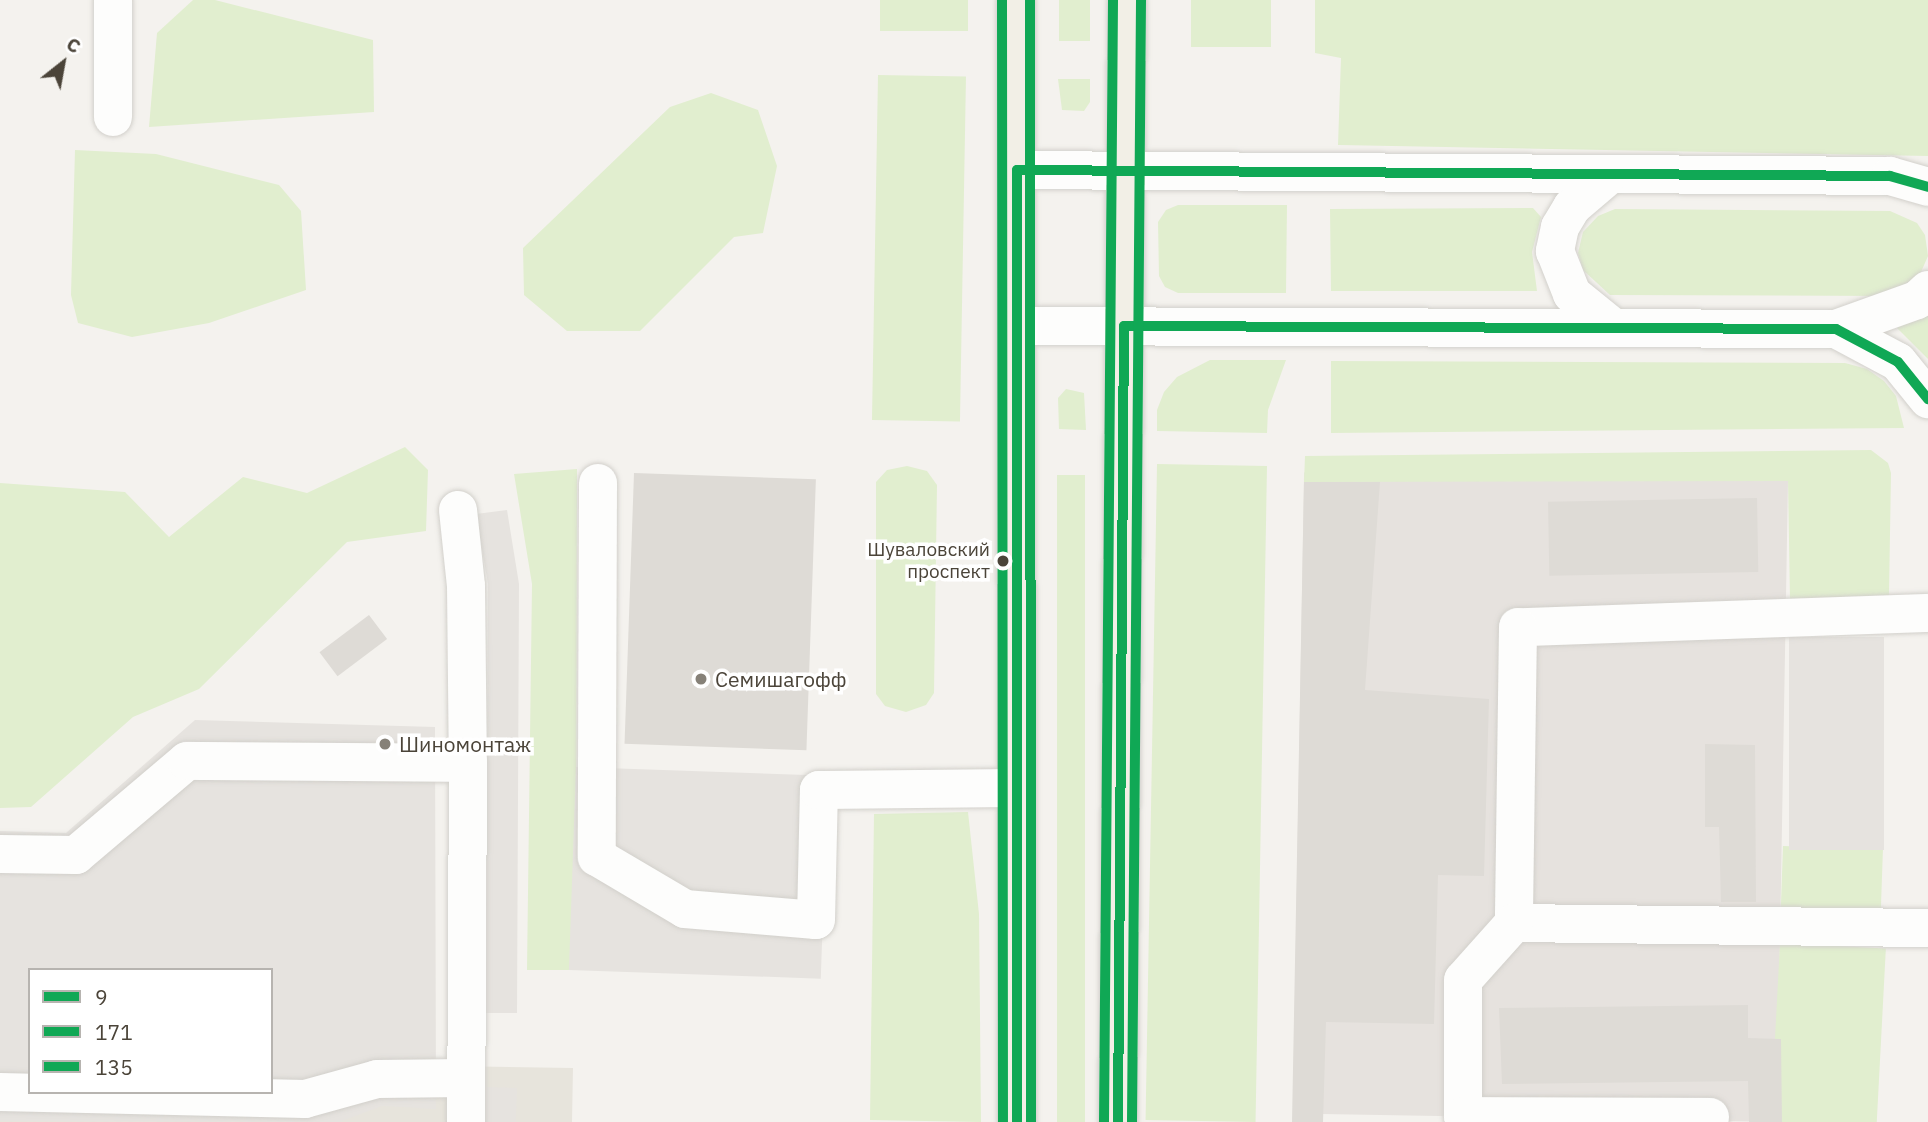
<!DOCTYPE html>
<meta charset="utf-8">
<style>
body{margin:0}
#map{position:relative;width:1928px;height:1122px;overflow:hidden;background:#f4f2ee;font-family:"IBM Plex Sans",sans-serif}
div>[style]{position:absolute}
.residential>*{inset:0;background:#e7e4dc}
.industrial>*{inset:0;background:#e6e2de;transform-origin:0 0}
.green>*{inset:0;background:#e1eecf;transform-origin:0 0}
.parking>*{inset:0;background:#e6e3df;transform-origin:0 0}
.building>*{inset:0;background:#dedbd6;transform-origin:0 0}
.roads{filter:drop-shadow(0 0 2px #d2d0cb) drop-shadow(0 0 2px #d2d0cb)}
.minor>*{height:38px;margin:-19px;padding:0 19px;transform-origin:19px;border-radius:19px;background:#fdfdfc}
.major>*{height:38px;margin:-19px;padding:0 19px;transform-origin:19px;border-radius:19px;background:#f2efe6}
.bus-1>*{height:10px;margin:-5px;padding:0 5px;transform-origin:5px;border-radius:5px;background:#10a855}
.bus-2>*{height:10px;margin:-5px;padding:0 5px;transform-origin:5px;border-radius:5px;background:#10a855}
.bus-3>*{height:10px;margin:-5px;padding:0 5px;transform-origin:5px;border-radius:5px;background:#10a855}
.dots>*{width:19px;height:19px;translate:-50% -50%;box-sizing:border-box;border:4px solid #fff;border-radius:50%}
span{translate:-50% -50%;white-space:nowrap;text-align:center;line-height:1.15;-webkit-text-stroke:7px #fff;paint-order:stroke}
.bus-label{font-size:19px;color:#4b4439}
.right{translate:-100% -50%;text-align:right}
.poi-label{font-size:21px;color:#4b4439}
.left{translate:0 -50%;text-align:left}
.legend{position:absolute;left:28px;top:968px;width:245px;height:126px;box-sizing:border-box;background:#fff;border:2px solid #b7b4b0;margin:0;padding:9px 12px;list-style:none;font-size:21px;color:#4b4439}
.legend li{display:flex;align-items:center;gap:14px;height:35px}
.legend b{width:35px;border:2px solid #b7b4b0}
.north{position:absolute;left:28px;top:28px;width:70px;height:70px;-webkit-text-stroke:5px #fff;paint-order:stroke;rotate:31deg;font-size:19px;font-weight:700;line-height:28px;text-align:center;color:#4b4439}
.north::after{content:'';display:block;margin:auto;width:24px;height:32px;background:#4b4439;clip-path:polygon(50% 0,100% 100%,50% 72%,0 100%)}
</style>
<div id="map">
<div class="residential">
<div style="clip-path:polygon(0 1059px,30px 1092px,271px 1092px,271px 1063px,573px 1068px,572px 1122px,0 1122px)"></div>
</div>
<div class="industrial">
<div style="left:1788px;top:481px;width:641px;height:484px;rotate:91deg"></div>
</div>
<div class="green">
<div style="clip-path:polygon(193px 0,215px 0,373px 40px,374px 112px,149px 127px,157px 33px)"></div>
<div style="left:880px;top:0;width:88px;height:31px"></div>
<div style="left:1059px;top:0;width:31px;height:41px"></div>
<div style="left:1191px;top:0;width:80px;height:47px"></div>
<div style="clip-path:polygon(1315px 0,1928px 0,1928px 156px,1338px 145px,1341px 58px,1315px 53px)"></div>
<div style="left:878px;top:75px;width:88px;height:345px;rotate:1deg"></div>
<div style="clip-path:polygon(1058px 79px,1090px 79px,1090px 102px,1084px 111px,1062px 110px)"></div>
<div style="clip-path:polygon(711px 93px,758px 110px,777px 166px,763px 233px,734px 237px,640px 331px,567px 331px,524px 295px,523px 248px,670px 107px)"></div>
<div style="clip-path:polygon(75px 150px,156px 154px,279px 185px,301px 211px,306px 290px,209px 323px,132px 337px,78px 323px,71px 295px)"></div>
<div style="clip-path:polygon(1178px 205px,1287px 205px,1286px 293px,1178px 293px,1165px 287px,1159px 276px,1158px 222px,1166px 210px)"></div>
<div style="clip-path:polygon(1533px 208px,1541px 217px,1532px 252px,1537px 291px,1331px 291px,1330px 209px)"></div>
<div style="clip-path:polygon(1615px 209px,1890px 211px,1917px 223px,1925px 235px,1928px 256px,1917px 281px,1890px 296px,1610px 295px,1583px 270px,1578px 253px,1583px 232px,1598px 216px)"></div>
<div style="clip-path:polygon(1928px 307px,1928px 359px,1894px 325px)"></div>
<div style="clip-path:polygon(1210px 360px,1286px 360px,1268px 410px,1267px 433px,1157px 431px,1157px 410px,1164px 392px,1177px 377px)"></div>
<div style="clip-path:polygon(1331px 361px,1845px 363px,1867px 369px,1884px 381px,1896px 396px,1904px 428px,1331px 433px)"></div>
<div style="clip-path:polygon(1066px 389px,1084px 393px,1086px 430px,1059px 429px,1058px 398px)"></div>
<div style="clip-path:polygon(405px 447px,428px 470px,426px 531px,347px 542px,199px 689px,133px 717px,31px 807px,0 808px,0 483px,125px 492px,169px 537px,243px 477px,307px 493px)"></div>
<div style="clip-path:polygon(1871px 450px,1888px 463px,1891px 473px,1889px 595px,1790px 599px,1788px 481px,1304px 482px,1305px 456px)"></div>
<div style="clip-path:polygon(907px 466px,927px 471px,937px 485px,934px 693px,926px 705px,906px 712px,885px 706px,876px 694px,876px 482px,887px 470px)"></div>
<div style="left:1267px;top:466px;width:656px;height:110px;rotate:91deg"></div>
<div style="clip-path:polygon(577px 469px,576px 970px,527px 970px,532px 584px,514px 474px)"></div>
<div style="left:1057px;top:475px;width:28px;height:647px"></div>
<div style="clip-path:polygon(968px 812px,979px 914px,981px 1122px,870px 1120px,874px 814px)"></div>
<div style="left:1783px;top:846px;width:100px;height:63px;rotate:2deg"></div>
<div style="left:1780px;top:943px;width:106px;height:179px;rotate:3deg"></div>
</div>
<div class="parking">
<div style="clip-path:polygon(507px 510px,519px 584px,517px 1013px,486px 1013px,488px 584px,476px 514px)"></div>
<div style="left:1884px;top:637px;width:213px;height:95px;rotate:90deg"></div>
<div style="clip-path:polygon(evenodd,195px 720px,435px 727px,436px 1109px,382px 1106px,339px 1122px,0 1121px,0 831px,66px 833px,195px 720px,30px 970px,271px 970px,271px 1092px,30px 1092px,30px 970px)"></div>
<div style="left:576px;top:767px;width:252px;height:203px;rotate:2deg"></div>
<div style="left:486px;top:1087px;width:31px;height:35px;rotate:2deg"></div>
</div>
<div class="building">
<div style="left:634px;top:473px;width:182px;height:271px;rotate:2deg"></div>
<div style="clip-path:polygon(1304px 482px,1380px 482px,1365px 690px,1489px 699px,1484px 876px,1438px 875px,1434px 1024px,1326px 1022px,1323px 1122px,1292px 1122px)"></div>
<div style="left:1757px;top:498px;width:74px;height:209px;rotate:89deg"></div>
<div style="left:369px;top:615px;width:30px;height:62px;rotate:53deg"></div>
<div style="clip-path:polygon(1705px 744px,1755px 745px,1756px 902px,1721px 902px,1719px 827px,1705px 827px)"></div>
<div style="clip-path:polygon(1748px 1005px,1748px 1038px,1781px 1039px,1782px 1122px,1749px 1122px,1748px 1081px,1502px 1084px,1499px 1008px)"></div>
</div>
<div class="roads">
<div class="minor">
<div style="left:113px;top:117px;width:117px;rotate:-90deg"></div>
<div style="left:1017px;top:170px;width:873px;rotate:0.39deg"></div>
<div style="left:1890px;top:176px;width:40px;rotate:16deg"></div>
<div style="left:1607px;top:177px;width:46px;rotate:139.4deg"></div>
<div style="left:1572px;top:207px;width:23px;rotate:121deg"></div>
<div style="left:1560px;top:227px;width:25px;rotate:102deg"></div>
<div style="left:1555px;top:251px;width:46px;rotate:68.4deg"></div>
<div style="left:1572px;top:294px;width:54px;rotate:39deg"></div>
<div style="left:1017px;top:326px;width:819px;rotate:0.21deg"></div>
<div style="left:1836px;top:329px;width:86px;rotate:-19.7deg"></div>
<div style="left:1917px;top:300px;width:15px;rotate:-42deg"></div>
<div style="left:1836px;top:329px;width:70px;rotate:28deg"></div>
<div style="left:1898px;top:362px;width:48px;rotate:51deg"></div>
<div style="left:598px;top:483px;width:374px;rotate:90.2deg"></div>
<div style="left:597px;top:857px;width:102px;rotate:30.6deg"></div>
<div style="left:685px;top:909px;width:131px;rotate:4.8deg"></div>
<div style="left:816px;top:920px;width:130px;rotate:-88.7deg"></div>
<div style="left:819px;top:790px;width:198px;rotate:-0.6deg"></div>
<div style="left:458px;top:510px;width:76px;rotate:84deg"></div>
<div style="left:466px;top:586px;width:177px;rotate:89.4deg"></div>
<div style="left:1928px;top:613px;width:410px;rotate:178deg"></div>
<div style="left:1518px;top:627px;width:296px;rotate:90.8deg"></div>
<div style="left:1514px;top:923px;width:414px;rotate:0.7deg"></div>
<div style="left:0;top:854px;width:76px;rotate:0.8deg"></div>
<div style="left:76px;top:855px;width:145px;rotate:-40.3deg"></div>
<div style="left:187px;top:761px;width:281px;rotate:0.4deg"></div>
<div style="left:468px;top:763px;width:359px;rotate:90.3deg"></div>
<div style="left:1514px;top:923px;width:76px;rotate:131.8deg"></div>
<div style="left:1463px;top:980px;width:136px;rotate:90deg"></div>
<div style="left:1463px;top:1116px;width:247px;rotate:0.2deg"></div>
<div style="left:0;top:1092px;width:305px;rotate:1.3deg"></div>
<div style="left:305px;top:1099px;width:75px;rotate:-15.5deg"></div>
<div style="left:377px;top:1079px;width:89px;rotate:-0.6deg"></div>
</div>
<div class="major">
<div style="left:1016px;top:0;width:1122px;rotate:89.95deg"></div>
<div style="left:1118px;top:1122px;width:1122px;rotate:-89.54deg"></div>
</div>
</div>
<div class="bus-1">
<div style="left:1017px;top:1122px;width:952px;rotate:-90deg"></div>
<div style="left:1017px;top:170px;width:873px;rotate:0.39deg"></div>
<div style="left:1890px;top:176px;width:40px;rotate:16deg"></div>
<div style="left:1118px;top:1122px;width:796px;rotate:-89.57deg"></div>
<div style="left:1124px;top:326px;width:712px;rotate:0.24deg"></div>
<div style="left:1836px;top:329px;width:70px;rotate:28deg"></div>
<div style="left:1898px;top:362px;width:48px;rotate:51deg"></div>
</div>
<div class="bus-2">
<div style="left:1002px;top:0;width:1122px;rotate:89.95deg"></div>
<div style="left:1132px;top:1122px;width:1122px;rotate:-89.54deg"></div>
</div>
<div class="bus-3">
<div style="left:1030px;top:0;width:1122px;rotate:89.95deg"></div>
<div style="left:1104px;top:1122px;width:1122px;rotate:-89.54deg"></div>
</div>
<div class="dots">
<div style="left:1003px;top:561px;background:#4b4439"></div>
<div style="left:701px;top:679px;background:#868178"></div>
<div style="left:385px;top:744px;background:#868178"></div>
</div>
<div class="bus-label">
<span class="right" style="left:990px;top:561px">Шуваловский<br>проспект</span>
</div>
<div class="poi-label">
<span class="left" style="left:715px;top:679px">Семишагофф</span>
<span class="left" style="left:399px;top:744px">Шиномонтаж</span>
</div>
<ul class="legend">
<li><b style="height:9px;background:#10a855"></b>9</li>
<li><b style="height:9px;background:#10a855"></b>171</li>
<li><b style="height:9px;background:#10a855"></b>135</li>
</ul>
<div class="north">С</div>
</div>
